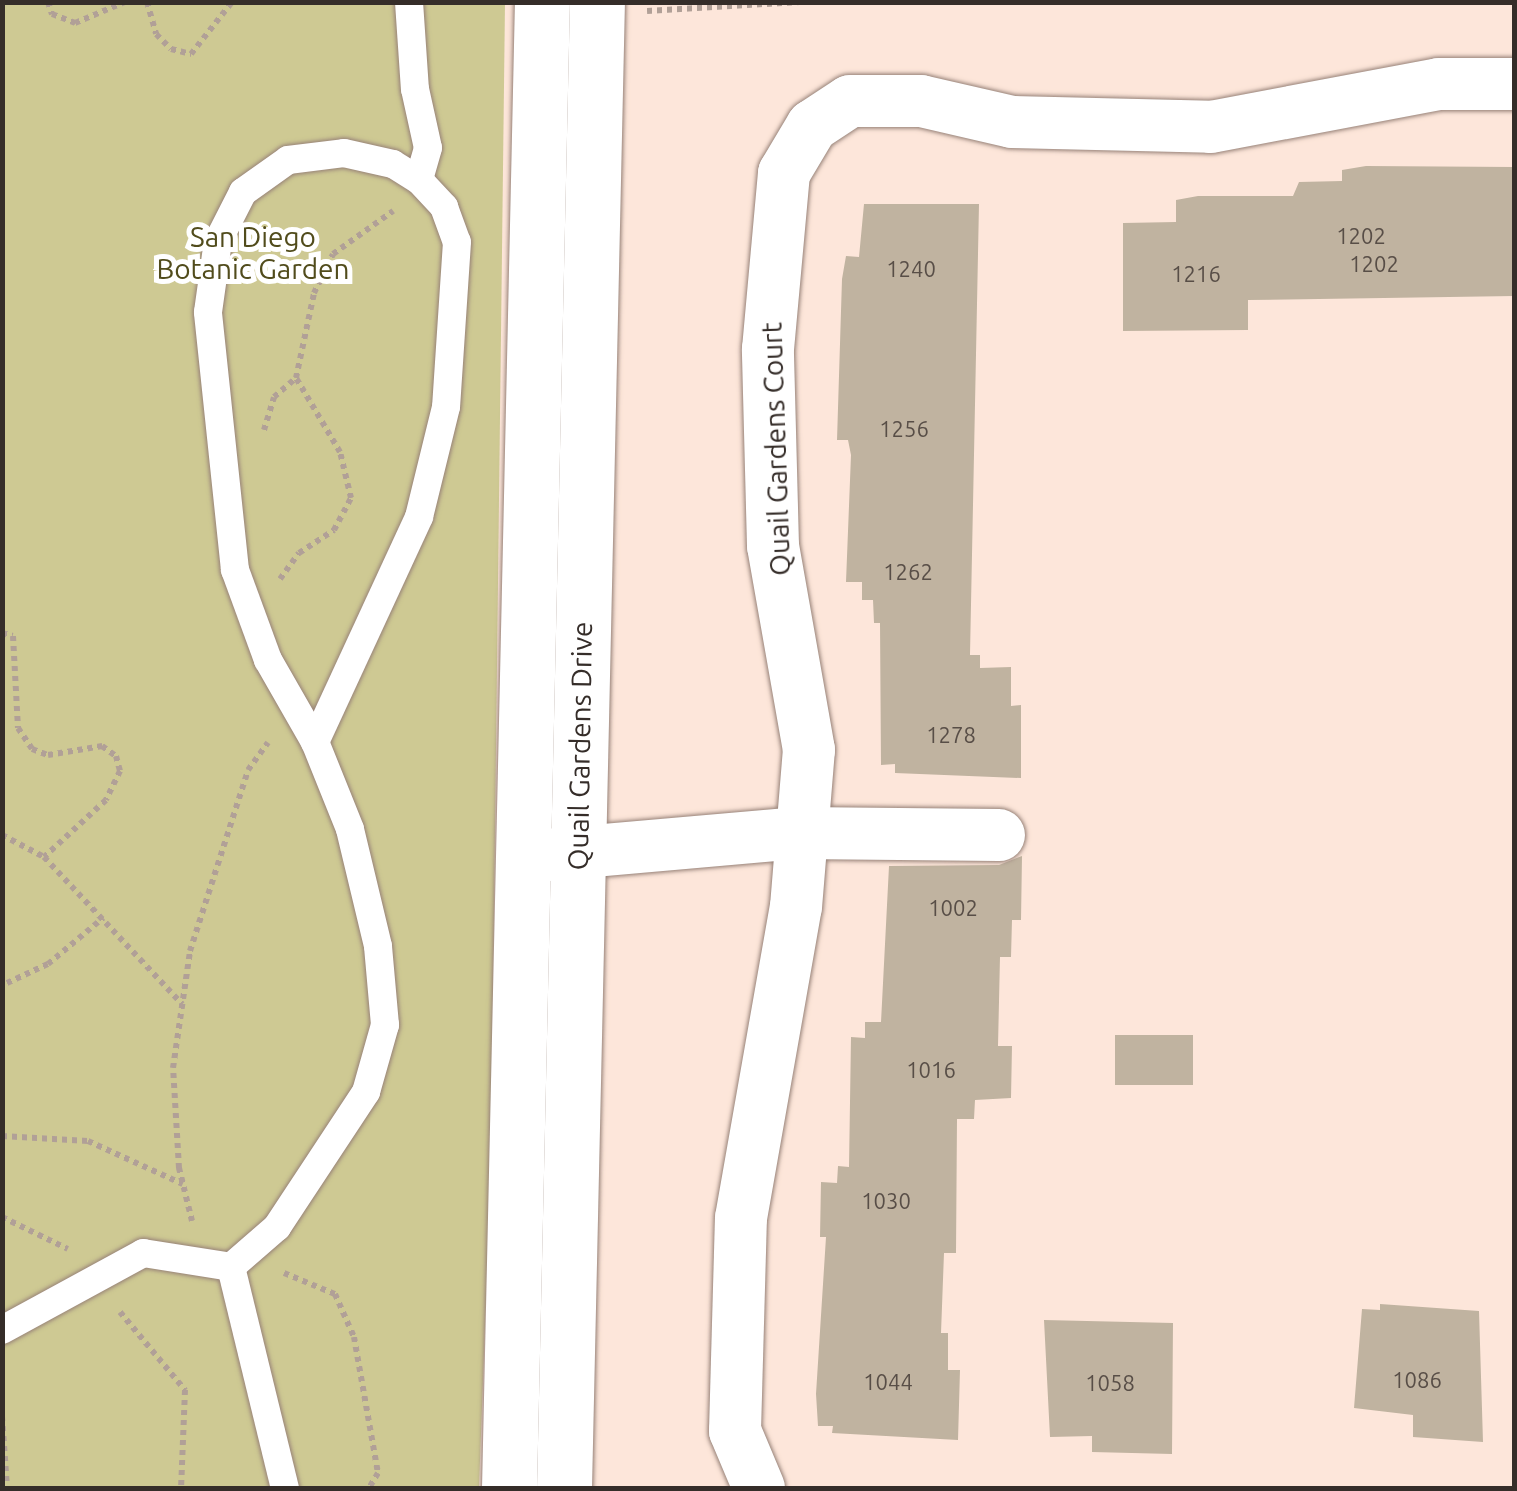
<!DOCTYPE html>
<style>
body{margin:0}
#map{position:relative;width:1517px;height:1491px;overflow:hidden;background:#fde6da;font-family:Ubuntu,sans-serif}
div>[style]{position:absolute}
.green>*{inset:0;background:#cec993}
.building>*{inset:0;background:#c0b3a0;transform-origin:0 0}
.path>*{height:6px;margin-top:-3px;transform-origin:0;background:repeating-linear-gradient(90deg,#b1a097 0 5px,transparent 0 10px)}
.roads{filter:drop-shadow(0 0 2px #978278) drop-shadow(0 0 2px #978278)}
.service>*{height:28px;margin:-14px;padding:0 14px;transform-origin:14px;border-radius:14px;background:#fff}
.minor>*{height:52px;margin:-26px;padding:0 26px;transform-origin:26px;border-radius:26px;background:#fff}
.secondary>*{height:55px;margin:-27.5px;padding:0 27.5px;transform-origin:27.5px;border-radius:27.5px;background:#fff}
span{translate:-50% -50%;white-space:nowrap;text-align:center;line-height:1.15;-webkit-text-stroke:10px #fff;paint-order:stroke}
.number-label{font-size:22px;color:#584e47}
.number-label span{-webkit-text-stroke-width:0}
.park-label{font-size:28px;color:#514c1c}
.street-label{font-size:28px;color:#352d29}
.frame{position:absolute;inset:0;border:5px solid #352d29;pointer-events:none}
</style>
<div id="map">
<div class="green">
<div style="clip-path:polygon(3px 3px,505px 3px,491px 1162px,479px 1488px,3px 1488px)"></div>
</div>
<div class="building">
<div style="clip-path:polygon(1366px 166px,1514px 167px,1514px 296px,1248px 300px,1248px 330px,1123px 331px,1123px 223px,1176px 222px,1176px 200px,1198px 196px,1293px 196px,1299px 182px,1342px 181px,1342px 170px)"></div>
<div style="clip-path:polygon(864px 204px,979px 204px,970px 655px,980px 655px,980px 668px,1011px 667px,1011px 706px,1021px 705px,1021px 778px,895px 773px,895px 764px,881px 765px,880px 623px,874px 623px,873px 600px,862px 600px,862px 582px,846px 582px,851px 455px,848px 440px,837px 440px,842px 279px,846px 256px,859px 257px)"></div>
<div style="clip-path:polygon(1022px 856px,1021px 920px,1012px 920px,1011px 957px,1000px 957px,998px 1046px,1012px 1046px,1011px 1098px,975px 1100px,974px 1119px,957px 1119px,956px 1253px,944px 1253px,941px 1333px,948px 1333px,948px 1370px,960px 1370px,958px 1440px,832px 1433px,833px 1426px,818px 1426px,816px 1394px,826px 1237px,820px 1237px,821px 1182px,837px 1183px,838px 1166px,849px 1167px,851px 1037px,865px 1038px,865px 1022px,881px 1022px,889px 866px,999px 865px)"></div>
<div style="left:1115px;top:1035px;width:78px;height:50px"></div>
<div style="clip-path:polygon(1380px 1304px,1479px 1311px,1483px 1442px,1413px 1437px,1413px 1415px,1354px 1408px,1362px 1309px,1380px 1310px)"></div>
<div style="clip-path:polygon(1044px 1320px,1173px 1323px,1172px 1454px,1092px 1452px,1092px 1436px,1050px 1437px)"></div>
</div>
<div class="path">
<div style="left:48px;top:2px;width:13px;rotate:72deg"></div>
<div style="left:52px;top:14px;width:25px;rotate:21deg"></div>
<div style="left:75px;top:23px;width:54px;rotate:-22.8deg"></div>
<div style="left:147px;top:2px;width:33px;rotate:74deg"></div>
<div style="left:156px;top:34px;width:21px;rotate:45deg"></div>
<div style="left:171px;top:49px;width:21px;rotate:14deg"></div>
<div style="left:191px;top:54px;width:66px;rotate:-51.7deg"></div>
<div style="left:647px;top:11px;width:153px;rotate:-3.4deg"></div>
<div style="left:264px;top:430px;width:34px;rotate:-73deg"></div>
<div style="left:274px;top:397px;width:29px;rotate:-41deg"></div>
<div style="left:280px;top:579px;width:32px;rotate:-54deg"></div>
<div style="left:299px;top:553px;width:42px;rotate:-33.3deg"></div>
<div style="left:334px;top:530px;width:36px;rotate:-62deg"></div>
<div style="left:351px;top:498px;width:47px;rotate:-103.4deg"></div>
<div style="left:340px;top:452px;width:86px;rotate:-120.7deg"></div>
<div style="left:296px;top:378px;width:87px;rotate:-78deg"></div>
<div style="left:314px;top:293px;width:43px;rotate:-64deg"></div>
<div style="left:333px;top:254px;width:74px;rotate:-35.6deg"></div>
<div style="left:2px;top:633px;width:11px;rotate:15deg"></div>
<div style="left:13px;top:636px;width:92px;rotate:86.9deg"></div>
<div style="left:18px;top:728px;width:25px;rotate:56deg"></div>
<div style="left:32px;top:749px;width:17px;rotate:21deg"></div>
<div style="left:48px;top:755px;width:55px;rotate:-9.5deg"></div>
<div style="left:102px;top:746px;width:17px;rotate:36deg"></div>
<div style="left:116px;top:756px;width:16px;rotate:75deg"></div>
<div style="left:120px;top:771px;width:32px;rotate:116deg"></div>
<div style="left:106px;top:800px;width:84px;rotate:137.4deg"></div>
<div style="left:2px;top:835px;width:47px;rotate:27.6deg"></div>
<div style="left:44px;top:857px;width:202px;rotate:46.8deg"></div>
<div style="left:2px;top:960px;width:37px;rotate:90deg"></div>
<div style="left:7px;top:983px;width:45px;rotate:-24.9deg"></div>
<div style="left:48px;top:964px;width:72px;rotate:-39.9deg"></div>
<div style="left:2px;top:1136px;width:86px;rotate:3.3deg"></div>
<div style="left:88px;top:1141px;width:104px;rotate:24.4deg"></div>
<div style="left:2px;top:1217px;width:73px;rotate:25.9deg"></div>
<div style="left:192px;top:1221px;width:55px;rotate:-103.8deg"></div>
<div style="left:179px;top:1168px;width:100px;rotate:-93.4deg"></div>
<div style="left:173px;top:1068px;width:118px;rotate:-81.7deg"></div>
<div style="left:190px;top:951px;width:190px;rotate:-72.2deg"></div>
<div style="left:248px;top:770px;width:34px;rotate:-54deg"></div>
<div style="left:284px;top:1273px;width:55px;rotate:22.4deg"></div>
<div style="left:335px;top:1294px;width:47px;rotate:66.2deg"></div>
<div style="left:354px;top:1337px;width:138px;rotate:80deg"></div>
<div style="left:378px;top:1473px;width:17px;rotate:121deg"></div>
<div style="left:120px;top:1312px;width:102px;rotate:50.2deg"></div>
<div style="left:185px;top:1390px;width:98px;rotate:92.3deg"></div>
<div style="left:2px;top:1416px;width:72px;rotate:86deg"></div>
</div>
<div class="roads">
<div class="service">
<div style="left:409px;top:2px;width:87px;rotate:86.1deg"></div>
<div style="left:415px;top:89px;width:60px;rotate:77.6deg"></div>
<div style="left:428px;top:148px;width:33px;rotate:106deg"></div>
<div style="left:231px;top:1267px;width:228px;rotate:76.3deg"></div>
<div style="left:2px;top:1330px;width:161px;rotate:-28.6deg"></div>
<div style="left:143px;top:1253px;width:89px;rotate:9deg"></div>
<div style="left:231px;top:1267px;width:61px;rotate:-41deg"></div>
<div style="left:277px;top:1227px;width:162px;rotate:-56.6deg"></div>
<div style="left:366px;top:1092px;width:70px;rotate:-74.2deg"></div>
<div style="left:385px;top:1025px;width:79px;rotate:-95.1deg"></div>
<div style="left:378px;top:946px;width:120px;rotate:-103.5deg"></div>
<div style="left:350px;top:829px;width:94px;rotate:-111.9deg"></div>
<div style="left:315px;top:742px;width:95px;rotate:-119.8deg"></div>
<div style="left:268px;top:660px;width:96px;rotate:-110.1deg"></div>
<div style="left:235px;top:570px;width:259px;rotate:-96deg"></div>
<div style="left:208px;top:312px;width:72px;rotate:-82deg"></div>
<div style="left:218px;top:241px;width:55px;rotate:-63deg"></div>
<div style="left:243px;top:192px;width:55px;rotate:-35.4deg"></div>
<div style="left:288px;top:160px;width:56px;rotate:-7.1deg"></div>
<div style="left:344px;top:153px;width:50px;rotate:12.7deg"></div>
<div style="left:393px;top:164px;width:31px;rotate:32deg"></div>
<div style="left:419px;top:180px;width:37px;rotate:47deg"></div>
<div style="left:444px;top:207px;width:37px;rotate:70deg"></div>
<div style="left:457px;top:242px;width:165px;rotate:93.8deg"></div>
<div style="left:446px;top:407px;width:113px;rotate:103.8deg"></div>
<div style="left:419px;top:517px;width:248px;rotate:114.8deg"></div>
</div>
<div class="minor">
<div style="left:536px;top:856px;width:265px;rotate:-5deg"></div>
<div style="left:800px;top:833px;width:199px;rotate:0.6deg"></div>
<div style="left:759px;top:1488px;width:62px;rotate:-112.8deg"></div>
<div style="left:735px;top:1431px;width:213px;rotate:-88.4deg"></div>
<div style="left:741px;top:1218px;width:316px;rotate:-80deg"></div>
<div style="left:796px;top:907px;width:158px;rotate:-85.3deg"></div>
<div style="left:809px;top:750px;width:207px;rotate:-100deg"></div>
<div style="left:773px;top:546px;width:197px;rotate:-91.5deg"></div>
<div style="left:768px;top:349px;width:177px;rotate:-84.8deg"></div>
<div style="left:784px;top:173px;width:55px;rotate:-59.2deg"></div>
<div style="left:812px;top:126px;width:45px;rotate:-33.3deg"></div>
<div style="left:850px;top:101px;width:71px"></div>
<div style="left:921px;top:101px;width:93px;rotate:13deg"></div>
<div style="left:1012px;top:122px;width:199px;rotate:1.4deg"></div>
<div style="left:1211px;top:127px;width:232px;rotate:-10.7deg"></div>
<div style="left:1439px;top:84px;width:75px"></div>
</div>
<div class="secondary">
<div style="left:509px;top:1488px;width:1486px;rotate:-88.73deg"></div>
<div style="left:564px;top:1488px;width:1486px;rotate:-88.73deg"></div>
</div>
</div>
<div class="number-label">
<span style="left:1361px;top:236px">1202</span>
<span style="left:1374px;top:264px">1202</span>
<span style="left:911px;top:269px">1240</span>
<span style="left:1196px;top:274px">1216</span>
<span style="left:904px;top:429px">1256</span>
<span style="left:908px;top:572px">1262</span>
<span style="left:951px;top:735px">1278</span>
<span style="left:953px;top:908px">1002</span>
<span style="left:931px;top:1070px">1016</span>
<span style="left:886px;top:1201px">1030</span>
<span style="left:1417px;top:1380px">1086</span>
<span style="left:888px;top:1382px">1044</span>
<span style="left:1110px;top:1383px">1058</span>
</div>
<div class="park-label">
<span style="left:253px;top:253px">San Diego<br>Botanic Garden</span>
</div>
<div class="street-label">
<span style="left:776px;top:449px;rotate:-92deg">Quail Gardens Court</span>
<span style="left:580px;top:746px;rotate:-89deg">Quail Gardens Drive</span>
</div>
<div class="frame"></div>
</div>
